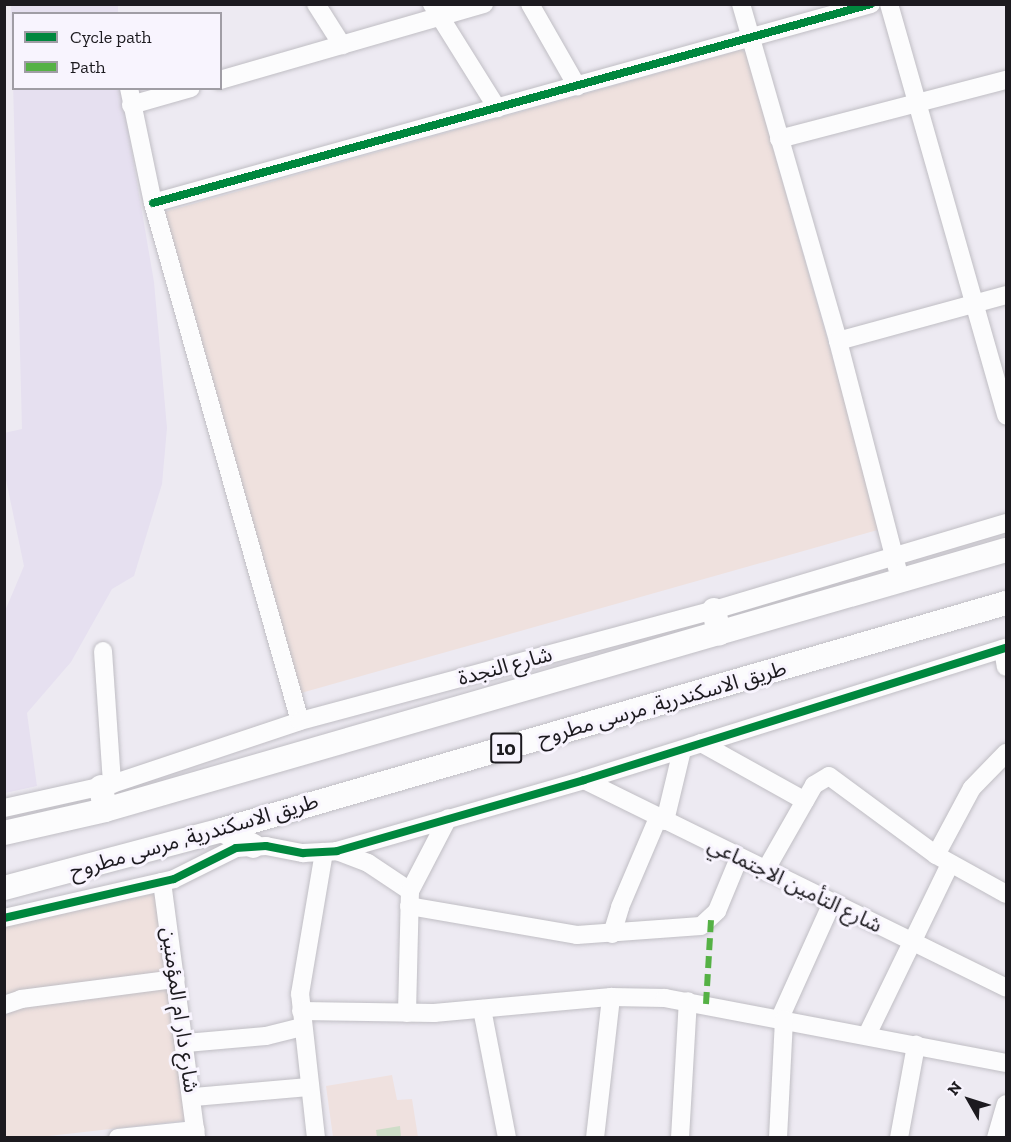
<!DOCTYPE html>
<meta charset="utf-8">
<style>
body{margin:0}
#map{position:relative;width:1011px;height:1142px;overflow:hidden;background:#edeaf2;font-family:"Zilla Slab","Noto Sans Arabic",serif}
div>[style]{position:absolute}
.commercial>*{inset:0;background:#efe1de}
.built>*{inset:0;background:#e6e0f0}
.education>*{inset:0;background:#efe1df}
.green>*{inset:0;background:#ceddc8}
.roads{filter:drop-shadow(0 0 2px #c0bec4) drop-shadow(0 0 2px #c0bec4)}
.minor>*{height:18px;margin:-9px;padding:0 9px;transform-origin:9px;border-radius:9px;background:#fcfcfd}
.major>*{height:24px;margin:-12px;padding:0 12px;transform-origin:12px;border-radius:12px;background:#fcfcfd}
.quiet>*{height:6px;margin-top:-3px;transform-origin:0;background:repeating-linear-gradient(90deg,#55b145 0 12px,transparent 0 18px)}
.cycleway>*{height:8px;margin:-4px;padding:0 4px;transform-origin:4px;border-radius:4px;background:#00873e}
span{translate:-50% -50%;white-space:nowrap;text-align:center;line-height:1.15;-webkit-text-stroke:6px #f8f4fe;paint-order:stroke}
.shield-label span{padding:2px 4px;background:#f8f4fe;border:2px solid;border-radius:4px;-webkit-text-stroke-width:0}
.shield-label{font-size:20px;color:#1c1a1f;font-weight:700}
.street-label{font-size:21px;color:#1c1a1f}
.frame{position:absolute;inset:0;border:6px solid #1c1a1f;pointer-events:none}
.legend{position:absolute;left:12px;top:12px;width:210px;height:78px;box-sizing:border-box;background:#f8f4fe;border:2px solid #a09da5;margin:0;padding:8px 10px;list-style:none;font-size:18px;color:#1c1a1f}
.legend li{display:flex;align-items:center;gap:12px;height:30px}
.legend b{width:30px;border:2px solid #a09da5}
.north{position:absolute;left:939px;top:1070px;width:60px;height:60px;-webkit-text-stroke:4px #f8f4fe;paint-order:stroke;rotate:309deg;font-size:16px;font-weight:700;line-height:24px;text-align:center;color:#1c1a1f}
.north::after{content:'';display:block;margin:auto;width:21px;height:27px;background:#1c1a1f;clip-path:polygon(50% 0,100% 100%,50% 72%,0 100%)}
</style>
<div id="map">
<div class="commercial">
<div style="clip-path:polygon(741px 50px,746px 53px,881px 529px,301px 693px,164px 212px)"></div>
<div style="clip-path:polygon(156px 893px,190px 1120px,40px 1137px,5px 1137px,4px 927px)"></div>
</div>
<div class="built">
<div style="clip-path:polygon(11px 5px,118px 5px,118px 13px,14px 14px,14px 88px,121px 89px,154px 282px,167px 428px,162px 484px,134px 576px,112px 589px,71px 662px,27px 713px,37px 786px,5px 793px,5px 611px,24px 566px,5px 475px,4px 433px,22px 429px)"></div>
</div>
<div class="education">
<div style="clip-path:polygon(392px 1075px,397px 1100px,412px 1099px,418px 1137px,333px 1137px,326px 1086px)"></div>
</div>
<div class="green">
<div style="clip-path:polygon(400px 1126px,401px 1137px,377px 1137px,376px 1130px)"></div>
</div>
<div class="roads">
<div class="minor">
<div style="left:316px;top:4px;width:49px;rotate:57.6deg"></div>
<div style="left:432px;top:4px;width:123px;rotate:58deg"></div>
<div style="left:530px;top:4px;width:95px;rotate:60.2deg"></div>
<div style="left:741px;top:4px;width:351px;rotate:73.9deg"></div>
<div style="left:838px;top:341px;width:235px;rotate:75.4deg"></div>
<div style="left:889px;top:4px;width:428px;rotate:74.1deg"></div>
<div style="left:220px;top:80px;width:275px;rotate:-16.1deg"></div>
<div style="left:129px;top:88px;width:117px;rotate:78.2deg"></div>
<div style="left:153px;top:203px;width:538px;rotate:74.16deg"></div>
<div style="left:131px;top:105px;width:62px;rotate:-15.8deg"></div>
<div style="left:779px;top:139px;width:235px;rotate:-14.6deg"></div>
<div style="left:153px;top:203px;width:745px;rotate:-15.49deg"></div>
<div style="left:838px;top:341px;width:174px;rotate:-15.3deg"></div>
<div style="left:1003px;top:649px;width:18px;rotate:81deg"></div>
<div style="left:103px;top:651px;width:133px;rotate:86.1deg"></div>
<div style="left:701px;top:743px;width:119px;rotate:29.1deg"></div>
<div style="left:584px;top:780px;width:470px;rotate:26.2deg"></div>
<div style="left:4px;top:808px;width:111px;rotate:-12.5deg"></div>
<div style="left:112px;top:784px;width:198px;rotate:-18.5deg"></div>
<div style="left:300px;top:721px;width:429px;rotate:-15deg"></div>
<div style="left:714px;top:610px;width:305px;rotate:-16.6deg"></div>
<div style="left:665px;top:821px;width:73px;rotate:-76.5deg"></div>
<div style="left:337px;top:851px;width:33px;rotate:21deg"></div>
<div style="left:368px;top:863px;width:50px;rotate:33.7deg"></div>
<div style="left:936px;top:855px;width:76px;rotate:-61.8deg"></div>
<div style="left:972px;top:788px;width:49px;rotate:-45.8deg"></div>
<div style="left:765px;top:871px;width:99px;rotate:-60.3deg"></div>
<div style="left:814px;top:785px;width:17px;rotate:-31deg"></div>
<div style="left:829px;top:776px;width:133px;rotate:36.4deg"></div>
<div style="left:936px;top:855px;width:80px;rotate:29.1deg"></div>
<div style="left:162px;top:882px;width:258px;rotate:82.4deg"></div>
<div style="left:409px;top:906px;width:170px;rotate:9.8deg"></div>
<div style="left:577px;top:935px;width:124px;rotate:-4.2deg"></div>
<div style="left:701px;top:926px;width:22px;rotate:-43deg"></div>
<div style="left:717px;top:911px;width:57px;rotate:-67.5deg"></div>
<div style="left:4px;top:918px;width:174px;rotate:-12.9deg"></div>
<div style="left:174px;top:879px;width:69px;rotate:-26.6deg"></div>
<div style="left:236px;top:848px;width:30px;rotate:-4deg"></div>
<div style="left:266px;top:846px;width:38px;rotate:11deg"></div>
<div style="left:303px;top:853px;width:34px;rotate:-3deg"></div>
<div style="left:337px;top:851px;width:257px;rotate:-16deg"></div>
<div style="left:584px;top:780px;width:442px;rotate:-17.4deg"></div>
<div style="left:612px;top:934px;width:28px;rotate:-73deg"></div>
<div style="left:620px;top:907px;width:97px;rotate:-66.9deg"></div>
<div style="left:4px;top:1005px;width:18px;rotate:-19deg"></div>
<div style="left:21px;top:999px;width:156px;rotate:-7.4deg"></div>
<div style="left:482px;top:1009px;width:131px;rotate:79deg"></div>
<div style="left:301px;top:1011px;width:133px;rotate:0.9deg"></div>
<div style="left:434px;top:1013px;width:178px;rotate:-5.2deg"></div>
<div style="left:611px;top:997px;width:54px;rotate:1.1deg"></div>
<div style="left:665px;top:998px;width:347px;rotate:10.8deg"></div>
<div style="left:407px;top:1013px;width:122px;rotate:-88.6deg"></div>
<div style="left:410px;top:891px;width:82px;rotate:-62.5deg"></div>
<div style="left:780px;top:1018px;width:126px;rotate:-65.7deg"></div>
<div style="left:867px;top:1035px;width:190px;rotate:-64.1deg"></div>
<div style="left:186px;top:1043px;width:80px;rotate:-5deg"></div>
<div style="left:266px;top:1036px;width:38px;rotate:-14deg"></div>
<div style="left:194px;top:1097px;width:115px;rotate:-5deg"></div>
<div style="left:118px;top:1138px;width:78px;rotate:-5.9deg"></div>
<div style="left:316px;top:1138px;width:145px;rotate:-96.3deg"></div>
<div style="left:300px;top:994px;width:144px;rotate:-80.4deg"></div>
<div style="left:595px;top:1138px;width:142px;rotate:-83.5deg"></div>
<div style="left:680px;top:1138px;width:137px;rotate:-86.7deg"></div>
<div style="left:778px;top:1138px;width:119px;rotate:-87.1deg"></div>
<div style="left:899px;top:1138px;width:95px;rotate:-79.6deg"></div>
<div style="left:996px;top:1138px;width:35px;rotate:-74deg"></div>
</div>
<div class="major">
<div style="left:714px;top:610px;width:24px;rotate:78deg"></div>
<div style="left:101px;top:787px;width:23px;rotate:80deg"></div>
<div style="left:222px;top:830px;width:35px;rotate:27deg"></div>
<div style="left:4px;top:833px;width:104px;rotate:-12.8deg"></div>
<div style="left:105px;top:810px;width:938px;rotate:-16.1deg"></div>
<div style="left:4px;top:888px;width:226px;rotate:-14.9deg"></div>
<div style="left:222px;top:830px;width:816px;rotate:-16.15deg"></div>
</div>
</div>
<div class="quiet">
<div style="left:706px;top:1004px;width:85px;rotate:-86.6deg"></div>
</div>
<div class="cycleway">
<div style="left:153px;top:203px;width:745px;rotate:-15.49deg"></div>
<div style="left:4px;top:918px;width:174px;rotate:-12.9deg"></div>
<div style="left:174px;top:879px;width:69px;rotate:-26.6deg"></div>
<div style="left:236px;top:848px;width:30px;rotate:-4deg"></div>
<div style="left:266px;top:846px;width:38px;rotate:11deg"></div>
<div style="left:303px;top:853px;width:34px;rotate:-3deg"></div>
<div style="left:337px;top:851px;width:257px;rotate:-16deg"></div>
<div style="left:584px;top:780px;width:442px;rotate:-17.4deg"></div>
</div>
<div class="shield-label">
<span style="left:506px;top:748px">10</span>
</div>
<div class="street-label">
<span style="left:505px;top:666px;rotate:-15deg">شارع النجدة</span>
<span style="left:662px;top:703px;rotate:-16deg">طريق الاسكندرية, مرسى مطروح</span>
<span style="left:194px;top:836px;rotate:-16deg">طريق الاسكندرية, مرسى مطروح</span>
<span style="left:795px;top:885px;rotate:26deg">شارع التأمين الاجتماعي</span>
<span style="left:180px;top:1010px;rotate:82deg">شارع دار ام المؤمنين</span>
</div>
<div class="frame"></div>
<ul class="legend">
<li><b style="height:8px;background:#00873e"></b>Cycle path</li>
<li><b style="height:8px;background:#55b145"></b>Path</li>
</ul>
<div class="north">N</div>
</div>
